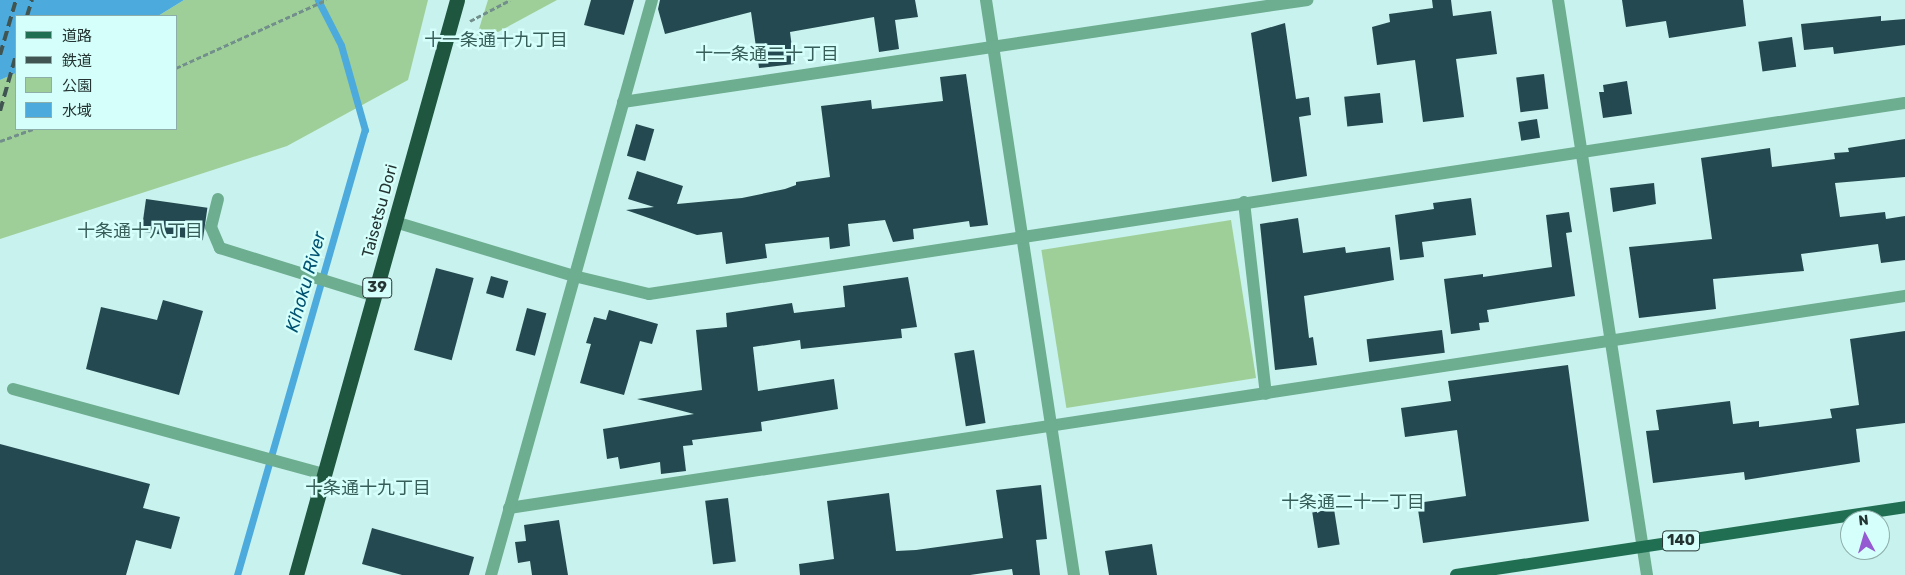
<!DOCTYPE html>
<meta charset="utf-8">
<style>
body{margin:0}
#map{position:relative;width:1905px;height:575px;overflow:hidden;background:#c8f2ed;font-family:Rubik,"Noto Sans JP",sans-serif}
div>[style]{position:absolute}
.green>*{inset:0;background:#9fcf98;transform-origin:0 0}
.water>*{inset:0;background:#4cabdc}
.stream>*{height:7px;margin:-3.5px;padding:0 3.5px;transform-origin:3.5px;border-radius:3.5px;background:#4cabdc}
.building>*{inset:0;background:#254950;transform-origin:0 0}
.path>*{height:3px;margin-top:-1.5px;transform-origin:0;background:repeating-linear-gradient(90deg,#728f8c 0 5px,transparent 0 7.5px)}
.minor>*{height:12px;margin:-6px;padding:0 6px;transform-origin:6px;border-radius:6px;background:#6dad90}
.major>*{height:12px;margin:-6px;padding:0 6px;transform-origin:6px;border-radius:6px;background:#216f53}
.highway>*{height:15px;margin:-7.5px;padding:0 7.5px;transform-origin:7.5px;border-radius:7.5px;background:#1e5640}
.rail>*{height:4px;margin-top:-2px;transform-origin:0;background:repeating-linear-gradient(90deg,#405552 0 10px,transparent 0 15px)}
span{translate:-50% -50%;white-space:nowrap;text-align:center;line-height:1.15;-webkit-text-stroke:5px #d5fffa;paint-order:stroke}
.shield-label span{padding:1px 4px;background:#d5fffa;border:1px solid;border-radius:4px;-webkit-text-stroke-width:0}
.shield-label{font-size:15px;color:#243432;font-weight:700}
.street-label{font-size:16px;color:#243432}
.neighbourhood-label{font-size:18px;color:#385e5a}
.water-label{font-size:18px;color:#005171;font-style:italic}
.legend{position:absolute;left:15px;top:15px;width:162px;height:115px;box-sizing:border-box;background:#d5fffa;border:1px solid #8eaeaa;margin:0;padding:6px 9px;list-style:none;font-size:15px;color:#243432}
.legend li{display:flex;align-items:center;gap:10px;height:25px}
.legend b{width:25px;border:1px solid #8eaeaa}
.north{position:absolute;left:1840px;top:510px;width:50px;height:50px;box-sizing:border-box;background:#d5fffa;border:1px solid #8eaeaa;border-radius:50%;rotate:354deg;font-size:14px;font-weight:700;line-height:20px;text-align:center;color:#243432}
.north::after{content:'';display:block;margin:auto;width:18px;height:22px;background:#955ad2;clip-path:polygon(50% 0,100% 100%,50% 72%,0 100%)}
</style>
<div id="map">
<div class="green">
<div style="clip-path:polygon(184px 0,428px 0,408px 80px,287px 146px,0 239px,0 80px,16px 73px,16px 129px,176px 129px,176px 16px,158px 16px)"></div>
<div style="clip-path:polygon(488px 0,557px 0,474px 45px)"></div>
<div style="left:1231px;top:220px;width:160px;height:192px;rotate:81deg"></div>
</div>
<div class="water">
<div style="clip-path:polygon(0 0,184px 0,158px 16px,16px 16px,16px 73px,0 80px)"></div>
</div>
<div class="stream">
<div style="left:237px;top:575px;width:463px;rotate:-74deg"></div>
<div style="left:365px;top:130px;width:88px;rotate:-105.8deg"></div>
<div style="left:341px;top:45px;width:51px;rotate:-117.1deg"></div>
</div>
<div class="building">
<div style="clip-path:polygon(591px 0,634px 0,624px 35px,584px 25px)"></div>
<div style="clip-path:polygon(660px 0,915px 0,918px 17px,895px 20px,899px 49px,879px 52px,874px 17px,790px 32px,794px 64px,759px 68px,751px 12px,665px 34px,658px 9px)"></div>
<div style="clip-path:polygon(1432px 0,1451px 0,1453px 16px,1491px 11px,1497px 54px,1456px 59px,1464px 117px,1423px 122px,1415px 60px,1377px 65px,1372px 27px,1390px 22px,1389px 14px,1433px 8px)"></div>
<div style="clip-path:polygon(1622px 0,1743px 0,1746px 26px,1669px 38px,1666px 21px,1626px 27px)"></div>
<div style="clip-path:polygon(1881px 16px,1881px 21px,1905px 19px,1905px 45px,1834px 54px,1833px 47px,1804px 50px,1801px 24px)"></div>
<div style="clip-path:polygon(1285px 23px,1296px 99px,1309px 97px,1311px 115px,1299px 117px,1307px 176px,1272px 182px,1251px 33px)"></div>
<div style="left:1792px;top:37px;width:30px;height:34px;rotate:82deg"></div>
<div style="clip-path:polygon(966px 74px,988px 225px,970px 227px,969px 221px,913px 229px,914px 239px,893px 242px,885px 220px,848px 224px,850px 246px,830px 249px,829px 237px,765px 244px,767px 258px,726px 264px,722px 232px,697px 235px,626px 210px,654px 207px,628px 199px,637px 171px,683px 186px,677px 204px,742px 198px,785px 189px,796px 185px,796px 182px,830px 177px,821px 106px,871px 100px,872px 109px,943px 101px,940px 77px)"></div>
<div style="left:1544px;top:74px;width:35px;height:28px;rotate:83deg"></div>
<div style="clip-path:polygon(1627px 81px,1632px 114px,1603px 118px,1599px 92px,1604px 92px,1603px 85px)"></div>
<div style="left:1380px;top:93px;width:30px;height:36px;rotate:84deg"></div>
<div style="left:1537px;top:119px;width:19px;height:19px;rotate:81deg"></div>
<div style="left:636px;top:124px;width:19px;height:33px;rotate:16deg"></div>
<div style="clip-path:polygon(1905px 139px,1905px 177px,1835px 183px,1840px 217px,1885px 212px,1886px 219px,1905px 216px,1905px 260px,1881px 263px,1878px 244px,1801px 254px,1804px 271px,1713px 279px,1716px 309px,1639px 318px,1629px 247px,1712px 239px,1701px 158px,1770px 148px,1772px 167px,1835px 159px,1834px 153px,1849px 152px,1848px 148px)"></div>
<div style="clip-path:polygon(1654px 183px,1656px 204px,1613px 212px,1610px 188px)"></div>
<div style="clip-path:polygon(1471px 198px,1476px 235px,1422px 242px,1424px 257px,1400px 260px,1395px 215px,1434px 209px,1433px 203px)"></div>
<div style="left:146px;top:199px;width:62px;height:33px;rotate:8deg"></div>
<div style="clip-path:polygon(1569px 212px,1572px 232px,1566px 233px,1575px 296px,1487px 310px,1489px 322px,1479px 323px,1480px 330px,1451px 334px,1444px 279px,1483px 274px,1483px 277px,1552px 267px,1546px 215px)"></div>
<div style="clip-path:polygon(1298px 218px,1303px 253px,1345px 247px,1346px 253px,1390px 247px,1394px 280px,1304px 296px,1309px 338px,1313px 337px,1317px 365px,1275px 370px,1260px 224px)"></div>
<div style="left:436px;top:268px;width:39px;height:85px;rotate:15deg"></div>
<div style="left:491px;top:276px;width:18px;height:18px;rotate:16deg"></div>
<div style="clip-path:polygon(908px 277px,917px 327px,901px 329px,902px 338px,801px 349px,800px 340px,753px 347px,758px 391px,834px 379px,838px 409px,761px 422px,762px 431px,692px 440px,693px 445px,683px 446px,686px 471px,661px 474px,660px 462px,620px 469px,618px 457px,607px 459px,603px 429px,694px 414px,637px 399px,702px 390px,696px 330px,727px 327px,726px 313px,792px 303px,794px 313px,845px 307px,843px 286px)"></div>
<div style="clip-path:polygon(163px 300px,203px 311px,179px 395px,86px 369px,101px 307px,157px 320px)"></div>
<div style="left:527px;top:308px;width:20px;height:44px;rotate:15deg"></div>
<div style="clip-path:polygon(609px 310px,658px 324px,652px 344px,640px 341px,624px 395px,580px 383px,591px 344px,586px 343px,594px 317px,606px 320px)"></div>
<div style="left:1442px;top:330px;width:23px;height:76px;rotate:83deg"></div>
<div style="clip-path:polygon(1905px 331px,1905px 423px,1856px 429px,1860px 462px,1745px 480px,1744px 472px,1653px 483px,1646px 431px,1659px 430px,1656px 410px,1730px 401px,1733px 424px,1759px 421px,1759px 427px,1832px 418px,1830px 409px,1859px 405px,1850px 339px)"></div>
<div style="left:974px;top:350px;width:74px;height:20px;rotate:81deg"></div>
<div style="clip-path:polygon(1568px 365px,1589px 521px,1423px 543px,1417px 503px,1466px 496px,1457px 430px,1405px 437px,1401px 408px,1451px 401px,1448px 381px)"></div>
<div style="clip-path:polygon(0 444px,150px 484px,143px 508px,180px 517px,171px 549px,136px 540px,126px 575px,0 575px)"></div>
<div style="clip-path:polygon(1041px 485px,1047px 539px,1036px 540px,1040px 575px,1013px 575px,1012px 569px,970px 575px,800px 575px,799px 564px,834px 559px,827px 501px,889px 493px,896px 551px,916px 550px,1003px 538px,996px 490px)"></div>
<div style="left:728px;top:498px;width:64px;height:23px;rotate:83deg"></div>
<div style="left:1334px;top:509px;width:36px;height:22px;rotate:81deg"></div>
<div style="clip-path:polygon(559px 520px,568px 575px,532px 575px,530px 561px,518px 563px,515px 542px,526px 541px,524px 525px)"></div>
<div style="clip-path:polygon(372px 528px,474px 557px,469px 575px,402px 575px,362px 564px)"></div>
<div style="clip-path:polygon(1152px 544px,1157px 575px,1109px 575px,1105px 551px)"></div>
</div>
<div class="path">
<div style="left:470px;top:21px;width:45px;rotate:-27.7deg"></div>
<div style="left:176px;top:68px;width:165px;rotate:-24.4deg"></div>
<div style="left:0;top:141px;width:35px;rotate:-20deg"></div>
</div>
<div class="minor">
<div style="left:986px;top:0;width:582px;rotate:81.3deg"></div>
<div style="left:1558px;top:0;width:582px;rotate:81.2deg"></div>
<div style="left:623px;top:102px;width:692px;rotate:-8.48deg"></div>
<div style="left:218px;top:199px;width:29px;rotate:104deg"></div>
<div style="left:211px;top:227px;width:23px;rotate:67deg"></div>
<div style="left:220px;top:248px;width:161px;rotate:17.3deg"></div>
<div style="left:1244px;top:202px;width:193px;rotate:83.5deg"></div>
<div style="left:395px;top:222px;width:187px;rotate:16.8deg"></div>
<div style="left:574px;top:276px;width:77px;rotate:13.5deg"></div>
<div style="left:649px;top:294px;width:1270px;rotate:-8.65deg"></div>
<div style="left:13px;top:389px;width:322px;rotate:15.3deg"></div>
<div style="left:509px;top:508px;width:1412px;rotate:-8.64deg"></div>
<div style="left:491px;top:575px;width:597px;rotate:-74.36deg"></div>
</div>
<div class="major">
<div style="left:1456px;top:575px;width:454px;rotate:-8.6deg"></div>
</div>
<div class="highway">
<div style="left:296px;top:575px;width:597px;rotate:-74.36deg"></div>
</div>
<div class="rail">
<div style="left:27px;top:16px;width:17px;rotate:-73deg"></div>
<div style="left:0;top:55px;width:57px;rotate:-73.8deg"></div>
<div style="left:0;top:111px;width:58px;rotate:-74.1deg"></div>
</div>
<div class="shield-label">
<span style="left:377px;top:288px">39</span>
<span style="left:1681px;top:541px">140</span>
</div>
<div class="street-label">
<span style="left:380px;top:211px;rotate:-75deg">Taisetsu Dori</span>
</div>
<div class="neighbourhood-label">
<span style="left:496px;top:40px">十一条通十九丁目</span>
<span style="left:767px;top:54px">十一条通二十丁目</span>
<span style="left:140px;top:231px">十条通十八丁目</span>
<span style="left:368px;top:488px">十条通十九丁目</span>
<span style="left:1353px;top:502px">十条通二十一丁目</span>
</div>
<div class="water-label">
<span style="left:306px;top:282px;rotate:-74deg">Kihoku River</span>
</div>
<ul class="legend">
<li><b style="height:6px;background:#216f53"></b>道路</li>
<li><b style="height:6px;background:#405552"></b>鉄道</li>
<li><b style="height:14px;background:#9fcf98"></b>公園</li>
<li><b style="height:14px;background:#4cabdc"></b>水域</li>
</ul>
<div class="north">N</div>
</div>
